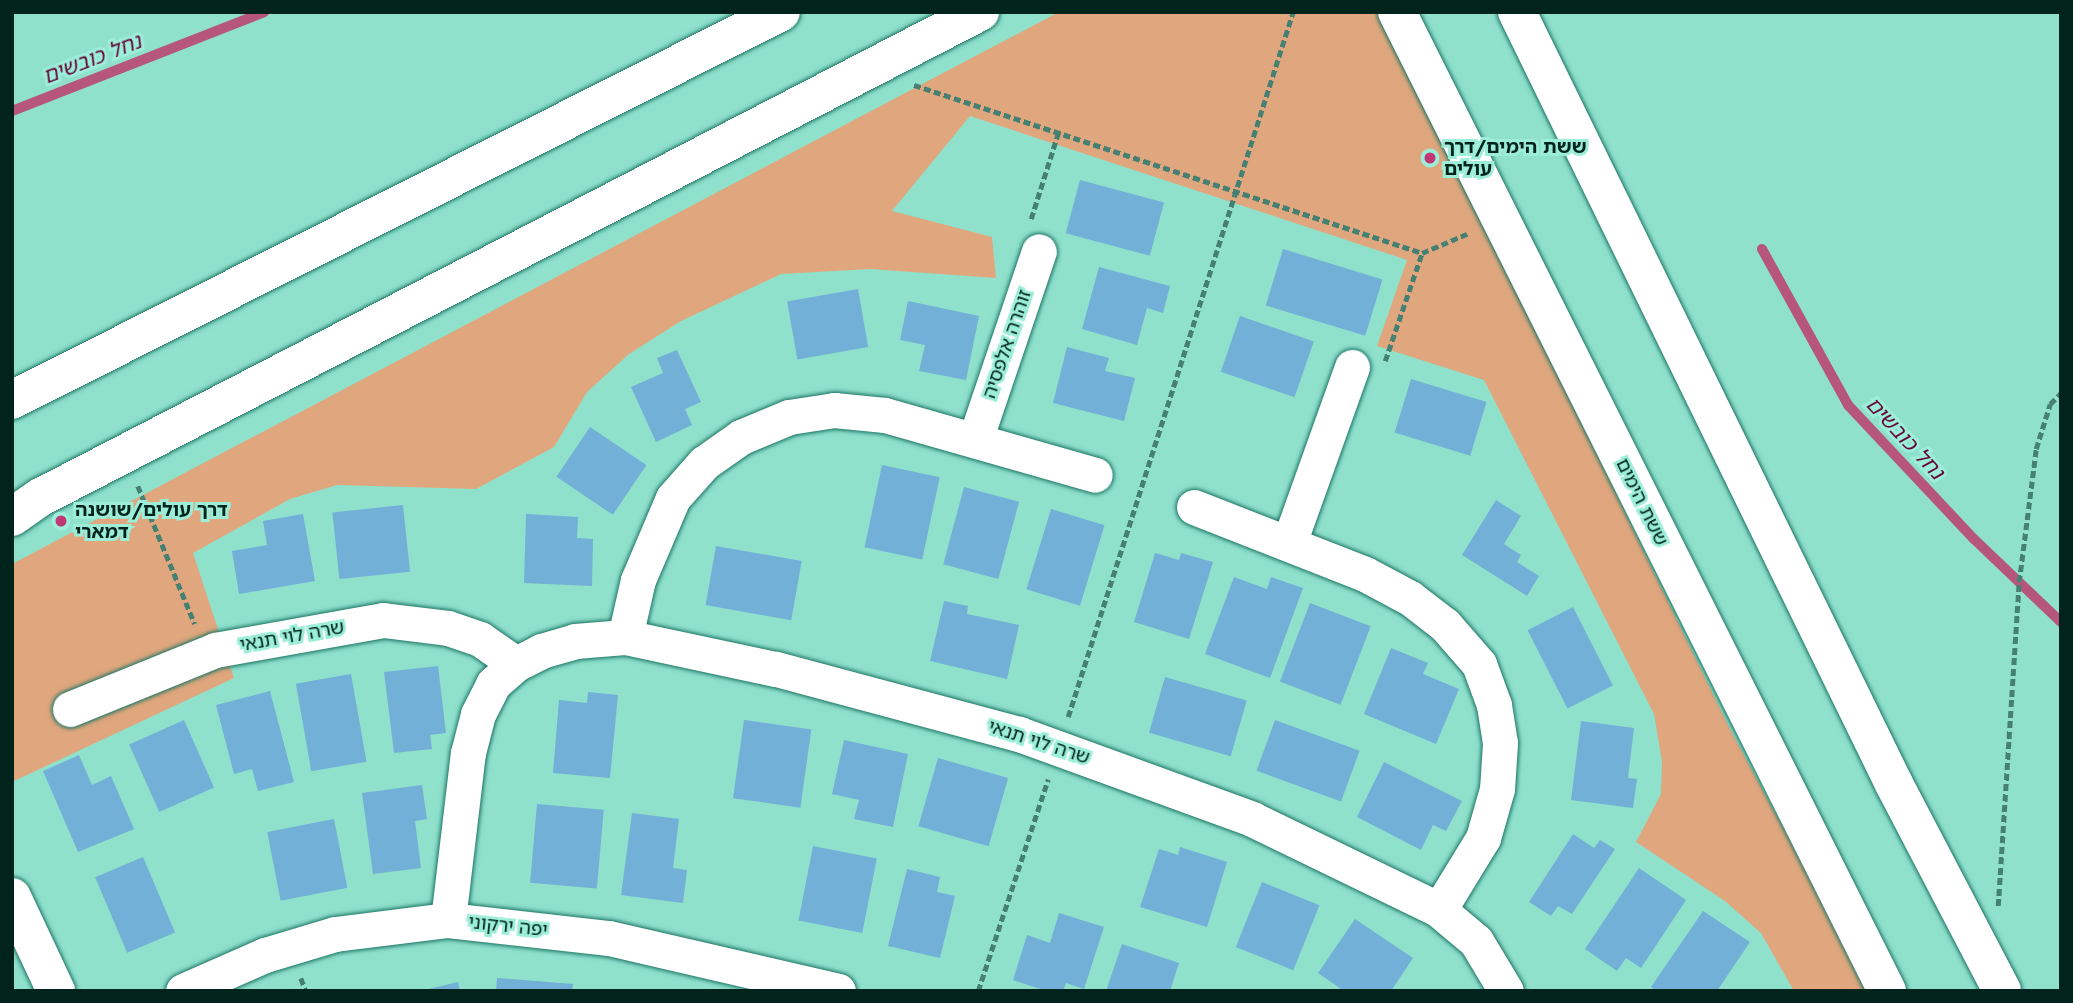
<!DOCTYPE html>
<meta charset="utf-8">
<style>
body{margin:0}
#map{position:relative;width:2073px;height:1003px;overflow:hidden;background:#8fe1cc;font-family:Jost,"Noto Sans Hebrew",sans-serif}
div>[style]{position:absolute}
.green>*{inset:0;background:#e0a77e}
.stream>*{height:10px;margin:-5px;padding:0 5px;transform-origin:5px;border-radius:5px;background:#b7567d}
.building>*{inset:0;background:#72b0d7;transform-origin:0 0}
.path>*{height:4.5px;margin-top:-2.25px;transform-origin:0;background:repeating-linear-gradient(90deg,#468072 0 7px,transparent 0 10.5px)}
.roads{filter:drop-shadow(0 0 2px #1c7564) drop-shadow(0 0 2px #1c7564)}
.street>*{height:35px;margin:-17.5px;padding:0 17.5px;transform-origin:17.5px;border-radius:17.5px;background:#fff}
.secondary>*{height:38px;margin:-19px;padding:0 19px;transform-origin:19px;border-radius:19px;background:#fff}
.dots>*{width:19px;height:19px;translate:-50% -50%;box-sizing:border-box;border:4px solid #9ceed9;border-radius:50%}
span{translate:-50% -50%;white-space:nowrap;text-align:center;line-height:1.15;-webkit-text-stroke:6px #9ceed9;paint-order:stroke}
.poi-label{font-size:19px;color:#00231c;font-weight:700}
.left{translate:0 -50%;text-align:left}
.street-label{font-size:19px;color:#00231c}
.water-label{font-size:21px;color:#660839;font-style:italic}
.frame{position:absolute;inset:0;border:14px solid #00231c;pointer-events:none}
</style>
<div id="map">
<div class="green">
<div style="clip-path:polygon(1059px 12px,1382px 12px,1730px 729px,1871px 991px,1794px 991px,1761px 933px,1725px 901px,1636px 842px,1661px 794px,1662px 762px,1654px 714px,1484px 380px,1377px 346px,1407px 260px,970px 116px,892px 211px,992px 237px,996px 278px,870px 269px,781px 274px,681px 321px,629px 354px,587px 392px,554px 447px,476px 489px,337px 485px,290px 499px,193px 553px,234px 678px,12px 782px,12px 564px)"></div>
</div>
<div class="stream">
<div style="left:12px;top:111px;width:271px;rotate:-21.4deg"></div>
<div style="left:1762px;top:249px;width:178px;rotate:61.1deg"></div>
<div style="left:1848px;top:405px;width:184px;rotate:46.8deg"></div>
<div style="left:1974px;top:539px;width:120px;rotate:43.7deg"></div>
</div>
<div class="building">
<div style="left:1080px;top:180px;width:87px;height:55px;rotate:15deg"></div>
<div style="left:1283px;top:249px;width:104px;height:59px;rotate:17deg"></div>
<div style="clip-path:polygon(1099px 267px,1170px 286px,1163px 313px,1147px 308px,1137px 345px,1082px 329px)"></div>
<div style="left:858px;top:289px;width:59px;height:72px;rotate:80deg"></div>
<div style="clip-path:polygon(908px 301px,979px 316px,966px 380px,919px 371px,925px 345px,900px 340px)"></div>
<div style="left:1240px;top:316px;width:78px;height:59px;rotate:19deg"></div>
<div style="clip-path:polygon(1067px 347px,1109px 358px,1105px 371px,1135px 378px,1124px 421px,1053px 403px)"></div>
<div style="clip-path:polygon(677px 350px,701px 402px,685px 409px,692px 425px,656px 442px,631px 387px,663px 373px,657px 358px)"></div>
<div style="left:1411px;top:379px;width:79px;height:56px;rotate:17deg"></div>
<div style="left:590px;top:427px;width:68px;height:60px;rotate:34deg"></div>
<div style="left:882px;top:465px;width:59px;height:84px;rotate:12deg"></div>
<div style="left:964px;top:487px;width:57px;height:80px;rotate:15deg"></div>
<div style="clip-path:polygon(1496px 500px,1521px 516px,1504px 544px,1521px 555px,1517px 562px,1539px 576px,1527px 596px,1462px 555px)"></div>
<div style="left:403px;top:505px;width:67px;height:71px;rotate:84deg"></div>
<div style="left:1051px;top:509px;width:56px;height:84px;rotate:17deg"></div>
<div style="clip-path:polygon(303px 514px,315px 581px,239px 594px,232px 551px,267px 545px,263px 521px)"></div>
<div style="clip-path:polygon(526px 514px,578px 517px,577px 538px,593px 539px,592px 586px,524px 583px)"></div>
<div style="left:716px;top:546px;width:87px;height:60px;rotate:10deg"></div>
<div style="clip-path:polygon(1155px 553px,1179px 560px,1181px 553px,1213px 562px,1189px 639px,1134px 622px)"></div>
<div style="clip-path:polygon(1234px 577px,1267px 589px,1271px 577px,1303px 588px,1270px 678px,1205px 654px)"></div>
<div style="clip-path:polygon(944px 601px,968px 606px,967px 614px,1019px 625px,1007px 679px,930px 661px)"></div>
<div style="left:1310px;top:603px;width:65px;height:84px;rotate:21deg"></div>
<div style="left:1573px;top:607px;width:88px;height:51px;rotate:63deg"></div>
<div style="clip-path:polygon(1391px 648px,1428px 663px,1423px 674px,1459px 689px,1436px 744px,1364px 714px)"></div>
<div style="clip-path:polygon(438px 666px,446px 733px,430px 735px,432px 749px,394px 753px,384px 672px)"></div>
<div style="left:351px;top:674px;width:89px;height:56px;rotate:80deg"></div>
<div style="left:1165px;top:677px;width:85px;height:58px;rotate:16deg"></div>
<div style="clip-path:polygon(270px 691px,294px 782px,258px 791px,252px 769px,234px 774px,216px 705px)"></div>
<div style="clip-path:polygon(588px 692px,618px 695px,610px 778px,553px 773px,559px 700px,587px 703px)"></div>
<div style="left:184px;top:720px;width:74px;height:60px;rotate:66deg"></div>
<div style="left:744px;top:720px;width:68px;height:79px;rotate:8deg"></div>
<div style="left:1275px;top:720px;width:90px;height:54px;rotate:20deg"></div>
<div style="clip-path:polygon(1581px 721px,1634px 728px,1628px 778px,1637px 779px,1633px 808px,1571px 800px)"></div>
<div style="clip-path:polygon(844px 740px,908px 754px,893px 827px,854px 819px,859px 800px,832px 794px)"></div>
<div style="clip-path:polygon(79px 755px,92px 785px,111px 776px,134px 829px,78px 852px,43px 771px)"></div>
<div style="left:938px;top:758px;width:73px;height:71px;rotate:16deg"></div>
<div style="clip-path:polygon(1384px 762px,1462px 801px,1446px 831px,1433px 825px,1421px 850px,1357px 817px)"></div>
<div style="clip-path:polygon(422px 785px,427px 819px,415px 821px,421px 868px,373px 874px,362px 793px)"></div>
<div style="left:537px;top:804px;width:67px;height:79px;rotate:5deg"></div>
<div style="clip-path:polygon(632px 813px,679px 819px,673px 868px,687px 870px,683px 903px,621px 895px)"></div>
<div style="left:334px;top:819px;width:70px;height:68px;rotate:79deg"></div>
<div style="clip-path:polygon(1573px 834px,1594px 848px,1600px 840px,1615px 849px,1572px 914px,1558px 906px,1551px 916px,1529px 902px)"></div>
<div style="left:813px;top:846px;width:65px;height:76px;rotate:11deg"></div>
<div style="clip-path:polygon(1180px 847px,1227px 862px,1207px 927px,1140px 907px,1159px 849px,1178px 855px)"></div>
<div style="left:143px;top:857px;width:82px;height:52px;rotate:67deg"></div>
<div style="clip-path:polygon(1639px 868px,1686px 900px,1641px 968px,1626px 958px,1617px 971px,1585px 949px)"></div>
<div style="clip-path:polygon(907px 869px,940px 877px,937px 892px,955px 896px,940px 958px,888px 946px)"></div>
<div style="left:1262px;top:882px;width:62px;height:70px;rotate:22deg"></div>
<div style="clip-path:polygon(1703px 911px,1750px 942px,1717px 991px,1656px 991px,1651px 987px)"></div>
<div style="clip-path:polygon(1059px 913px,1104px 927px,1084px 989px,1066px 983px,1063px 991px,1046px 991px,1013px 980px,1027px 935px,1050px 943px)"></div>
<div style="clip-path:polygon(1355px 919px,1413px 958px,1391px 991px,1344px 991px,1318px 973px)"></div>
<div style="clip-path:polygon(1122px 944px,1179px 963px,1170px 991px,1106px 991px)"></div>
<div style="clip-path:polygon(497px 978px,573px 984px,572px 991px,496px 991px)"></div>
<div style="clip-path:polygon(458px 982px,460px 991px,424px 991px,424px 990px)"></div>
</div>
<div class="path">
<div style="left:914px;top:85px;width:535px;rotate:18.3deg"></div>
<div style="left:1422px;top:253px;width:51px;rotate:-23.1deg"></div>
<div style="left:1031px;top:219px;width:93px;rotate:-72.5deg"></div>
<div style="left:1385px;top:361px;width:114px;rotate:-71.1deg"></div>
<div style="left:138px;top:486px;width:149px;rotate:67.6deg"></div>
<div style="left:1068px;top:717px;width:740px;rotate:-72.3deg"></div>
<div style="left:1998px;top:906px;width:325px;rotate:-86.3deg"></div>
<div style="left:2019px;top:582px;width:134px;rotate:-82.7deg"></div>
<div style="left:2036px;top:449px;width:47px;rotate:-72.7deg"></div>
<div style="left:2050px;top:404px;width:16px;rotate:-45deg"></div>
<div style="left:301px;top:978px;width:14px;rotate:69deg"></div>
<div style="left:978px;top:991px;width:223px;rotate:-71.7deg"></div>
</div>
<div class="roads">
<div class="street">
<div style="left:976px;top:437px;width:196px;rotate:-71.3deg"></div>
<div style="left:1194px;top:507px;width:184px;rotate:21.4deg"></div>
<div style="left:1365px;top:574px;width:51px;rotate:28.1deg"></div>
<div style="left:1410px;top:598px;width:44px;rotate:37.6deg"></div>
<div style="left:1445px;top:625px;width:52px;rotate:48.9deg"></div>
<div style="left:1479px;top:664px;width:44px;rotate:69.9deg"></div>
<div style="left:1494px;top:705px;width:38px;rotate:81deg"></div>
<div style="left:1500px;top:743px;width:46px;rotate:93.7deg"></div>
<div style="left:1497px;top:789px;width:51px;rotate:105.9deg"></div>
<div style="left:1483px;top:838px;width:84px;rotate:121.4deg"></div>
<div style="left:1289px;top:543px;width:187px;rotate:-70.3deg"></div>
<div style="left:625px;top:637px;width:58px;rotate:-77.2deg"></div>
<div style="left:638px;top:580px;width:89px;rotate:-66.9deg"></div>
<div style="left:673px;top:498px;width:47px;rotate:-48.5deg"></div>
<div style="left:704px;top:463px;width:45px;rotate:-35.1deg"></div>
<div style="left:741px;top:437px;width:52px;rotate:-22.6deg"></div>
<div style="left:789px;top:417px;width:46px;rotate:-8.8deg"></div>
<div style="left:834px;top:410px;width:51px;rotate:5.6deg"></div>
<div style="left:885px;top:415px;width:218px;rotate:15.9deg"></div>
<div style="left:70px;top:709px;width:157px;rotate:-22.1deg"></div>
<div style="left:215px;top:650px;width:171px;rotate:-10.1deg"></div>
<div style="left:383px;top:620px;width:65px;rotate:7deg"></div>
<div style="left:448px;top:628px;width:34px;rotate:19deg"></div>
<div style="left:480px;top:639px;width:44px;rotate:34.8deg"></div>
<div style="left:448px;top:920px;width:168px;rotate:-83.2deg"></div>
<div style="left:468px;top:753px;width:40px;rotate:-75.6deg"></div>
<div style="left:478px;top:714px;width:34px;rotate:-63deg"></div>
<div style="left:493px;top:684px;width:30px;rotate:-41deg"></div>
<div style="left:516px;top:664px;width:28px;rotate:-27deg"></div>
<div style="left:541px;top:651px;width:35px;rotate:-16deg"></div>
<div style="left:575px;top:641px;width:50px;rotate:-4.6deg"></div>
<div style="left:625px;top:637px;width:154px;rotate:12deg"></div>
<div style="left:776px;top:669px;width:252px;rotate:15deg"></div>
<div style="left:1019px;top:734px;width:248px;rotate:20deg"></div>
<div style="left:1252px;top:819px;width:208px;rotate:25.9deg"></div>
<div style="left:1439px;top:910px;width:48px;rotate:40deg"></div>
<div style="left:1476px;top:941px;width:58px;rotate:59deg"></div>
<div style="left:183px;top:991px;width:90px;rotate:-23.7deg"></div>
<div style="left:265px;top:955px;width:73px;rotate:-16.7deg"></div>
<div style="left:335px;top:934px;width:114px;rotate:-7.1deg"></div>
<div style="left:448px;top:920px;width:162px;rotate:6.4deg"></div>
<div style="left:609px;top:938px;width:235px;rotate:13deg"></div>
</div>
<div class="secondary">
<div style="left:1397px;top:12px;width:1095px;rotate:63.41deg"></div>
<div style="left:1517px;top:12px;width:859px;rotate:63.97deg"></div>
<div style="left:1894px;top:784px;width:233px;rotate:62.4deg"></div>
<div style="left:12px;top:400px;width:861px;rotate:-26.77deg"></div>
<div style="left:12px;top:517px;width:35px;rotate:-35deg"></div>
<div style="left:41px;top:497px;width:1057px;rotate:-27.32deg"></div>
<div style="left:12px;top:897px;width:104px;rotate:64.9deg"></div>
</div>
</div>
<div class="dots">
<div style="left:1430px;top:158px;background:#c03876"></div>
<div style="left:61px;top:521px;background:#c03876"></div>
</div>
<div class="poi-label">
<span class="left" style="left:1444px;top:158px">ששת הימים/דרך<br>עולים</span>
<span class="left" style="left:75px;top:521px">דרך עולים/שושנה<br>דמארי</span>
</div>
<div class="street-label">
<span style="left:1007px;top:344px;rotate:-71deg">זוהרה אלפסיה</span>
<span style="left:1642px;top:502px;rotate:64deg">ששת הימים</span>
<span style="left:292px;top:636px;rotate:-10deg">שרה לוי תנאי</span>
<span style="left:1039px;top:742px;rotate:18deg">שרה לוי תנאי</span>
<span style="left:508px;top:926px;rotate:6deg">יפה ירקוני</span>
</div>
<div class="water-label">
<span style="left:92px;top:59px;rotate:-21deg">נחל כובשים</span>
<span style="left:1905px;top:438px;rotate:47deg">נחל כובשים</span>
</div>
<div class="frame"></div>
</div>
